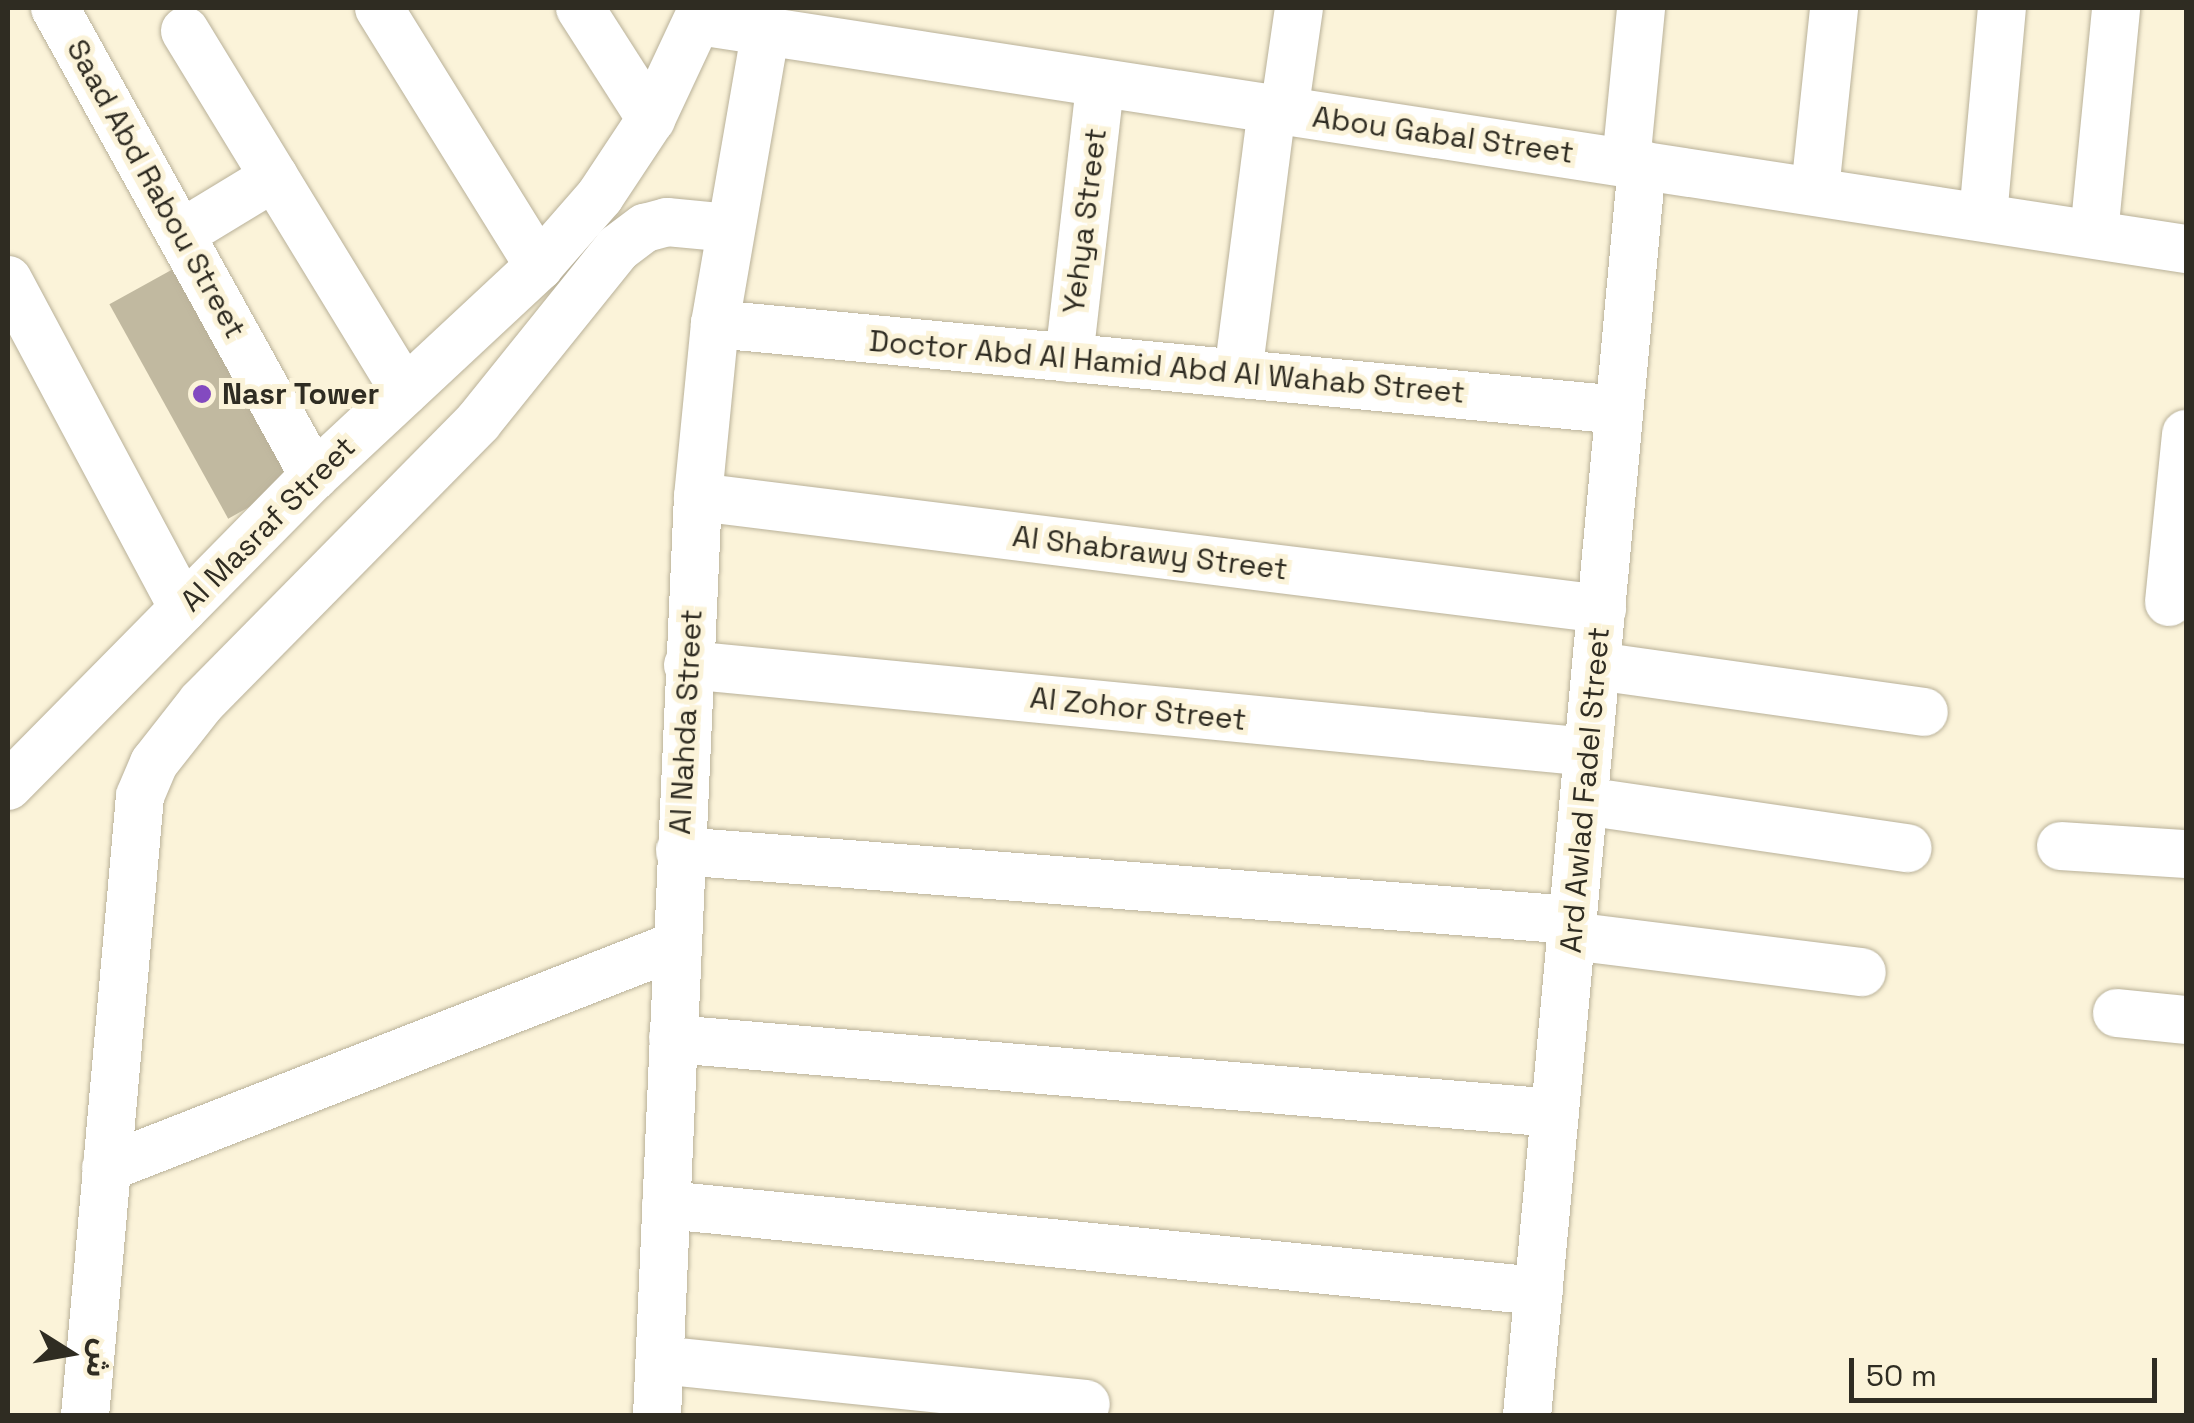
<!DOCTYPE html>
<meta charset="utf-8">
<style>
body{margin:0}
#map{position:relative;width:2194px;height:1423px;overflow:hidden;background:#fbf3d9;font-family:"Space Grotesk","Noto Sans Arabic",sans-serif}
div>[style]{position:absolute}
.building>*{inset:0;background:#c1b9a0;transform-origin:0 0}
.roads{filter:drop-shadow(0 0 2px #b9b199) drop-shadow(0 0 2px #b9b199)}
.minor>*{height:48px;margin:-24px;padding:0 24px;transform-origin:24px;border-radius:24px;background:#fff}
.dots>*{width:28px;height:28px;translate:-50% -50%;box-sizing:border-box;border:5px solid #fbf3d9;border-radius:50%}
span{translate:-50% -50%;white-space:nowrap;text-align:center;line-height:1.15;-webkit-text-stroke:10px #fbf3d9;paint-order:stroke}
.street-label{font-size:30px;color:#2f2c22}
.poi-label{font-size:30px;color:#2f2c22;font-weight:700}
.left{translate:0 -50%;text-align:left}
.frame{position:absolute;inset:0;border:10px solid #2f2c22;pointer-events:none}
.north{position:absolute;left:20px;top:1303px;width:100px;height:100px;-webkit-text-stroke:8px #fbf3d9;paint-order:stroke;rotate:101deg;font-size:28px;font-weight:700;line-height:40px;text-align:center;color:#2f2c22}
.north::after{content:'';display:block;margin:auto;width:35px;height:45px;background:#2f2c22;clip-path:polygon(50% 0,100% 100%,50% 72%,0 100%)}
.scale{position:absolute;left:1849px;top:1358px;width:308px;height:45px;box-sizing:border-box;border:5px solid #2f2c22;border-top:0;padding-left:12px;font-size:30px;line-height:35px;white-space:nowrap;color:#2f2c22;-webkit-text-stroke:8px #fbf3d9;paint-order:stroke}
</style>
<div id="map">
<div class="building">
<div style="left:175px;top:268px;width:245px;height:75px;rotate:61deg"></div>
</div>
<div class="roads">
<div class="minor">
<div style="left:55px;top:8px;width:535px;rotate:61.04deg"></div>
<div style="left:379px;top:8px;width:304px;rotate:58.2deg"></div>
<div style="left:580px;top:8px;width:132px;rotate:57.4deg"></div>
<div style="left:699px;top:21px;width:1504px;rotate:8.72deg"></div>
<div style="left:185px;top:31px;width:422px;rotate:58.6deg"></div>
<div style="left:1284px;top:112px;width:105px;rotate:-81.8deg"></div>
<div style="left:1626px;top:162px;width:155px;rotate:-84.4deg"></div>
<div style="left:1815px;top:190px;width:183px;rotate:-84deg"></div>
<div style="left:1983px;top:216px;width:209px;rotate:-84.8deg"></div>
<div style="left:182px;top:233px;width:108px;rotate:-31.3deg"></div>
<div style="left:2094px;top:234px;width:227px;rotate:-84.4deg"></div>
<div style="left:8px;top:280px;width:372px;rotate:61.9deg"></div>
<div style="left:715px;top:324px;width:908px;rotate:5.43deg"></div>
<div style="left:1069px;top:358px;width:276px;rotate:-83.5deg"></div>
<div style="left:1238px;top:374px;width:266px;rotate:-82.7deg"></div>
<div style="left:698px;top:497px;width:911px;rotate:7.06deg"></div>
<div style="left:2169px;top:602px;width:169px;rotate:-84.2deg"></div>
<div style="left:688px;top:665px;width:904px;rotate:5.52deg"></div>
<div style="left:1597px;top:666px;width:330px;rotate:8deg"></div>
<div style="left:8px;top:786px;width:436px;rotate:-45.4deg"></div>
<div style="left:314px;top:476px;width:308px;rotate:-43deg"></div>
<div style="left:539px;top:266px;width:93px;rotate:-48.9deg"></div>
<div style="left:600px;top:196px;width:92px;rotate:-56.5deg"></div>
<div style="left:651px;top:119px;width:123px;rotate:-64.9deg"></div>
<div style="left:1584px;top:801px;width:327px;rotate:8.3deg"></div>
<div style="left:2061px;top:846px;width:125px;rotate:3.7deg"></div>
<div style="left:680px;top:851px;width:896px;rotate:4.42deg"></div>
<div style="left:1571px;top:936px;width:293px;rotate:7.1deg"></div>
<div style="left:2117px;top:1013px;width:69px;rotate:5.8deg"></div>
<div style="left:673px;top:1039px;width:885px;rotate:4.8deg"></div>
<div style="left:106px;top:1168px;width:613px;rotate:-21.33deg"></div>
<div style="left:666px;top:1205px;width:877px;rotate:5.63deg"></div>
<div style="left:660px;top:1360px;width:428px;rotate:5.9deg"></div>
<div style="left:85px;top:1416px;width:622px;rotate:-84.93deg"></div>
<div style="left:140px;top:796px;width:36px;rotate:-67deg"></div>
<div style="left:154px;top:763px;width:78px;rotate:-51.8deg"></div>
<div style="left:202px;top:702px;width:393px;rotate:-45.4deg"></div>
<div style="left:478px;top:422px;width:223px;rotate:-51.2deg"></div>
<div style="left:618px;top:248px;width:34px;rotate:-37deg"></div>
<div style="left:645px;top:228px;width:23px;rotate:-15deg"></div>
<div style="left:667px;top:222px;width:62px;rotate:5.5deg"></div>
<div style="left:657px;top:1416px;width:920px;rotate:-87.45deg"></div>
<div style="left:698px;top:497px;width:174px;rotate:-84.4deg"></div>
<div style="left:715px;top:324px;width:294px;rotate:-80.2deg"></div>
<div style="left:1527px;top:1416px;width:1257px;rotate:-84.75deg"></div>
</div>
</div>
<div class="dots">
<div style="left:202px;top:394px;background:#834ac0"></div>
</div>
<div class="street-label">
<span style="left:1443px;top:135px;rotate:8deg">Abou Gabal Street</span>
<span style="left:156px;top:189px;rotate:61deg">Saad Abd Rabou Street</span>
<span style="left:1085px;top:221px;rotate:-83deg">Yehya Street</span>
<span style="left:1167px;top:367px;rotate:5deg">Doctor Abd Al Hamid Abd Al Wahab Street</span>
<span style="left:268px;top:524px;rotate:-45deg">Al Masraf Street</span>
<span style="left:1150px;top:553px;rotate:7deg">Al Shabrawy Street</span>
<span style="left:1138px;top:709px;rotate:6deg">Al Zohor Street</span>
<span style="left:686px;top:722px;rotate:-87deg">Al Nahda Street</span>
<span style="left:1585px;top:790px;rotate:-85deg">Ard Awlad Fadel Street</span>
</div>
<div class="poi-label">
<span class="left" style="left:222px;top:394px">Nasr Tower</span>
</div>
<div class="frame"></div>
<div class="north">ش</div>
<div class="scale">50 m</div>
</div>
